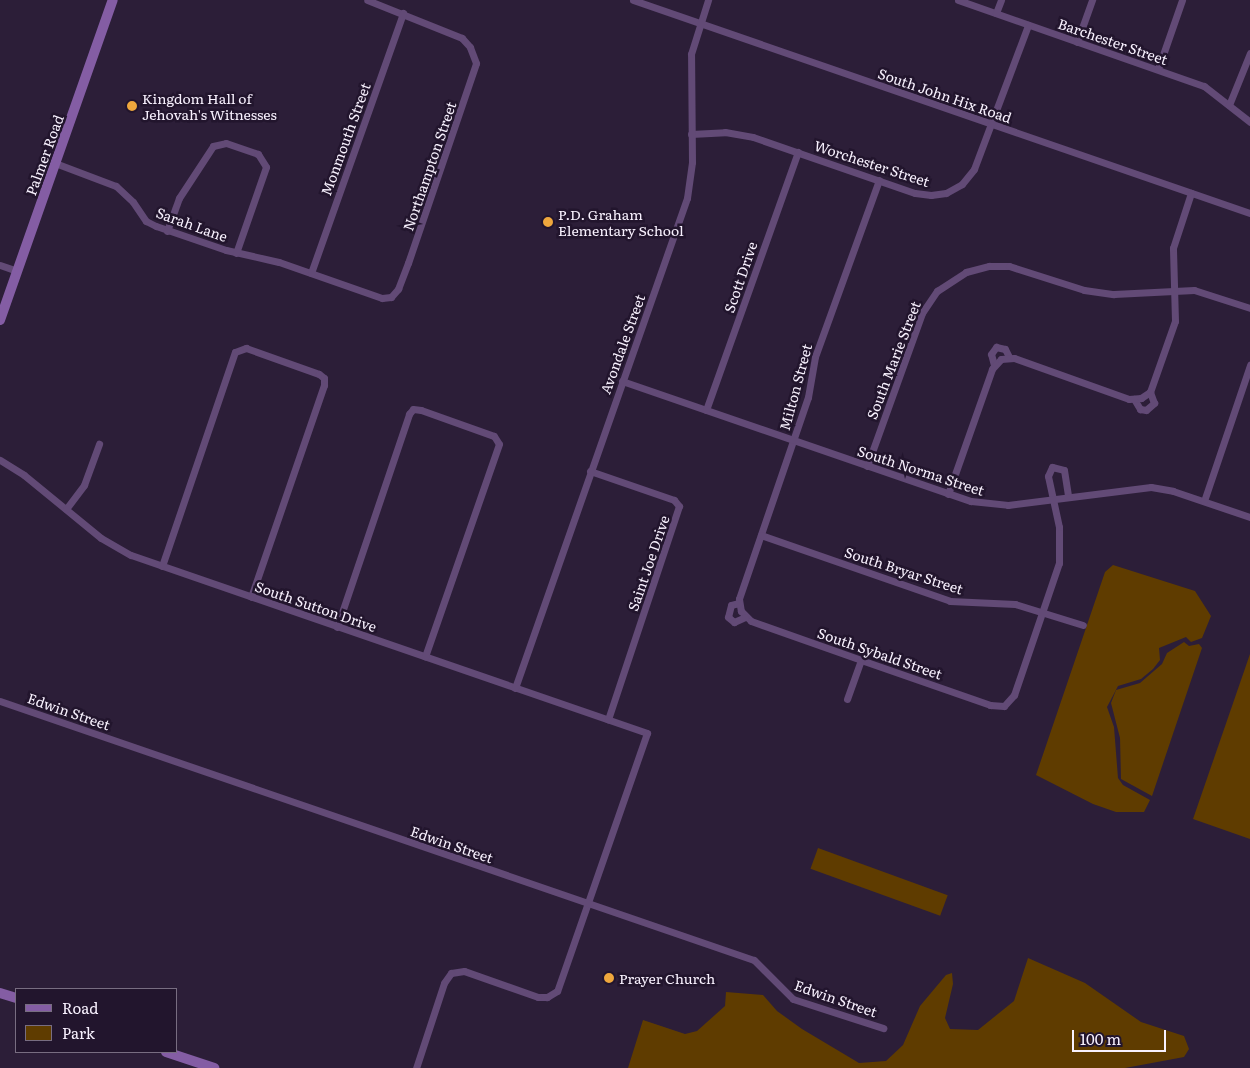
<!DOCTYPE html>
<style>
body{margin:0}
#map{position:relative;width:1250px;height:1068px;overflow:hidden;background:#2c1e38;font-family:Literata,serif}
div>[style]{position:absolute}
.green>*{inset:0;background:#5f3c00;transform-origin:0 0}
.street>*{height:7px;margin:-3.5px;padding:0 3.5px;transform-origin:3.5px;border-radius:3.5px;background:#624a76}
.secondary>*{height:10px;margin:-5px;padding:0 5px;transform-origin:5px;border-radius:5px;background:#845da4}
.dots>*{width:14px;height:14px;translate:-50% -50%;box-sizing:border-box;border:2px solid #22152d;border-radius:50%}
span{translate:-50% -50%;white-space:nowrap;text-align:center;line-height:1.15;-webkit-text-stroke:5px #22152d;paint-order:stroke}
.street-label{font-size:14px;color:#f8f1fe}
.poi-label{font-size:14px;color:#f8f1fe}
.left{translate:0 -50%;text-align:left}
.legend{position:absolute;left:15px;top:988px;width:162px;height:65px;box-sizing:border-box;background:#22152d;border:1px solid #786d81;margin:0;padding:6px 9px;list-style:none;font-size:15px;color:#f8f1fe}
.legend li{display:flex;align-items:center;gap:10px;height:25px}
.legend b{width:25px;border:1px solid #786d81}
.scale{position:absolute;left:1072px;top:1030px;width:94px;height:22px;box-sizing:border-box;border:2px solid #f8f1fe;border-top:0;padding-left:6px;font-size:15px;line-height:18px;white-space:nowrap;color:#f8f1fe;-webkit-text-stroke:4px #22152d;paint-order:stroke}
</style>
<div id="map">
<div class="green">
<div style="clip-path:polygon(1113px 565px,1195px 591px,1211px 616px,1202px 638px,1191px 642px,1186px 637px,1159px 648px,1160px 660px,1153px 669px,1141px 679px,1118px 686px,1107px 707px,1114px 727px,1118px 778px,1123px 785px,1150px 800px,1144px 812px,1116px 812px,1093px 804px,1036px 775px,1105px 572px)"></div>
<div style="clip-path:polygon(1184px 642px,1189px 646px,1199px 644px,1202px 648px,1152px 796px,1121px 779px,1120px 738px,1111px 703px,1116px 690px,1140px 683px,1162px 664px,1167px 653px)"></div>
<div style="clip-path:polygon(1250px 654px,1250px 839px,1193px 819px)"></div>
<div style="left:818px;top:848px;width:138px;height:22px;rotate:20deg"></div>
<div style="clip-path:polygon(1028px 958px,1085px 983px,1141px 1022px,1184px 1036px,1189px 1049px,1184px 1057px,1125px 1068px,628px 1068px,643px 1020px,685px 1034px,697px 1031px,725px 1006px,726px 992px,763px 995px,777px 1011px,802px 1029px,859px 1063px,886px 1061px,903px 1045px,920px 1006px,946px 975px,952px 973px,953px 984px,945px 1018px,950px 1029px,978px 1030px,1014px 1001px)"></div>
</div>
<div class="street">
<div style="left:633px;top:0;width:653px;rotate:19.05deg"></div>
<div style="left:958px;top:0;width:261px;rotate:19.3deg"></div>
<div style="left:1204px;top:86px;width:58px;rotate:38deg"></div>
<div style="left:996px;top:13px;width:14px;rotate:-69deg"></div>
<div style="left:1077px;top:42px;width:45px;rotate:-70.3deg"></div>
<div style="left:1158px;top:69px;width:73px;rotate:-70.8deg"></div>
<div style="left:1229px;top:105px;width:56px;rotate:-68deg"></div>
<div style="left:691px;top:134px;width:34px;rotate:-3deg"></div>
<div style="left:725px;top:132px;width:28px;rotate:10deg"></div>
<div style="left:753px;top:137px;width:171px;rotate:19.1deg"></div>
<div style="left:915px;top:193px;width:16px;rotate:7deg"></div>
<div style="left:931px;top:195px;width:15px;rotate:-8deg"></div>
<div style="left:946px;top:193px;width:18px;rotate:-29deg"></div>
<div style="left:962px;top:184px;width:19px;rotate:-51deg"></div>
<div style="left:974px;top:169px;width:154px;rotate:-69.4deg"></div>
<div style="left:55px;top:163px;width:65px;rotate:20.7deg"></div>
<div style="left:116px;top:186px;width:23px;rotate:43deg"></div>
<div style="left:133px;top:202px;width:23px;rotate:56deg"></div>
<div style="left:146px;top:221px;width:11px;rotate:27deg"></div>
<div style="left:156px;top:226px;width:74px;rotate:18.9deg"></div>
<div style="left:226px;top:250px;width:54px;rotate:12.8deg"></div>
<div style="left:279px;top:262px;width:109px;rotate:19.3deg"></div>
<div style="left:382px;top:298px;width:9px;rotate:-6deg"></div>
<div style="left:391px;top:297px;width:11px;rotate:-49deg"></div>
<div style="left:398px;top:289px;width:28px;rotate:-69deg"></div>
<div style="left:408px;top:263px;width:211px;rotate:-71.2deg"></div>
<div style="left:476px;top:63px;width:17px;rotate:-111deg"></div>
<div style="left:470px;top:47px;width:12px;rotate:-132deg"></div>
<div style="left:462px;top:38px;width:102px;rotate:-158.2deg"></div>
<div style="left:879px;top:180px;width:188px;rotate:109.9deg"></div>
<div style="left:815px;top:357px;width:41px;rotate:99.9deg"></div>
<div style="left:808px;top:397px;width:213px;rotate:108.9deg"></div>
<div style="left:739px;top:599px;width:12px;rotate:81deg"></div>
<div style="left:741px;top:611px;width:14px;rotate:45deg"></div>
<div style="left:751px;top:621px;width:117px;rotate:19.5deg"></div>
<div style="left:861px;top:660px;width:137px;rotate:19.2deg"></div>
<div style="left:990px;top:705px;width:14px;rotate:4deg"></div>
<div style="left:1004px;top:706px;width:15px;rotate:-48deg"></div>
<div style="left:1014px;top:695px;width:139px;rotate:-71.2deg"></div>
<div style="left:1059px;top:563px;width:36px;rotate:-90deg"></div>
<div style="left:1059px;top:527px;width:52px;rotate:-102.2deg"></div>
<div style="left:1048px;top:476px;width:10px;rotate:-66deg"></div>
<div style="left:1052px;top:467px;width:12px;rotate:14deg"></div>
<div style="left:1064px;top:470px;width:26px;rotate:81deg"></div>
<div style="left:167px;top:231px;width:35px;rotate:-70deg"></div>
<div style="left:179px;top:198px;width:62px;rotate:-56.8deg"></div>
<div style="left:213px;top:146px;width:13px;rotate:-13deg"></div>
<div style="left:226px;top:143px;width:34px;rotate:19deg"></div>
<div style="left:258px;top:154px;width:15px;rotate:58deg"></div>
<div style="left:266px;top:167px;width:91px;rotate:109.2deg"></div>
<div style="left:0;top:265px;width:18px;rotate:19deg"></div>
<div style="left:311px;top:273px;width:276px;rotate:-70.5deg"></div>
<div style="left:994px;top:365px;width:11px;rotate:-105deg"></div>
<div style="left:991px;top:354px;width:9px;rotate:-54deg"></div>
<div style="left:996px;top:347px;width:9px;rotate:13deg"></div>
<div style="left:1005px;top:349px;width:9px;rotate:63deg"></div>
<div style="left:622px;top:381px;width:369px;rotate:19deg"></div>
<div style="left:971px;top:501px;width:37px;rotate:6deg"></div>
<div style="left:1008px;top:505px;width:144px;rotate:-7.2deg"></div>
<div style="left:1151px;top:487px;width:22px;rotate:10deg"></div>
<div style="left:1173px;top:491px;width:81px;rotate:18.7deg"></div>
<div style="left:1134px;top:399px;width:12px;rotate:59deg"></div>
<div style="left:1140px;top:409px;width:6px;rotate:9deg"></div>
<div style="left:1146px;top:410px;width:11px;rotate:-41deg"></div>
<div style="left:1154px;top:403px;width:12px;rotate:-110deg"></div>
<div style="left:706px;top:410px;width:274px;rotate:-70.4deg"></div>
<div style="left:0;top:460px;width:28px;rotate:32deg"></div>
<div style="left:24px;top:475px;width:99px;rotate:39.3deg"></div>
<div style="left:101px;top:538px;width:34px;rotate:30deg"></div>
<div style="left:131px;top:555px;width:546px;rotate:19.03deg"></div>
<div style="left:647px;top:733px;width:273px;rotate:109.2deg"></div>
<div style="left:557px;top:991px;width:12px;rotate:149deg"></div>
<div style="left:547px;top:997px;width:9px;rotate:180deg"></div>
<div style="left:538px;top:997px;width:78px;rotate:-160.6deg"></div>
<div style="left:464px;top:971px;width:13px;rotate:171deg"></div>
<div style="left:451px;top:973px;width:12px;rotate:125deg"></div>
<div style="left:444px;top:983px;width:89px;rotate:108.2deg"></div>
<div style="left:867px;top:466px;width:163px;rotate:-70.2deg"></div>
<div style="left:922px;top:313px;width:27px;rotate:-56deg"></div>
<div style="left:937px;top:291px;width:35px;rotate:-33deg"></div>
<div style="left:966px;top:272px;width:24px;rotate:-15deg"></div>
<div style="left:989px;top:266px;width:20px"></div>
<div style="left:1009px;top:266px;width:79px;rotate:17.7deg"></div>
<div style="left:1084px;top:290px;width:30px;rotate:8deg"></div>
<div style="left:1114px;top:294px;width:80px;rotate:-2.9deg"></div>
<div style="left:1194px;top:290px;width:59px;rotate:17.8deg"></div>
<div style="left:590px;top:471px;width:89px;rotate:19deg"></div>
<div style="left:674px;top:500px;width:8px;rotate:50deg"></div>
<div style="left:679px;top:506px;width:225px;rotate:108.4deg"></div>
<div style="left:948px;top:494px;width:133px;rotate:-70.6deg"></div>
<div style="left:992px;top:369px;width:13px;rotate:-48deg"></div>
<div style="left:1001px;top:359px;width:13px;rotate:-4deg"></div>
<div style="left:1014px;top:358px;width:122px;rotate:19.6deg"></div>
<div style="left:1129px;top:399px;width:12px;rotate:-5deg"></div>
<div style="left:1141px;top:398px;width:11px;rotate:-34deg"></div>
<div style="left:1150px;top:392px;width:75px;rotate:-70.6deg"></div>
<div style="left:1175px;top:321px;width:73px;rotate:-91.6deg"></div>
<div style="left:1173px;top:248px;width:58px;rotate:-71.9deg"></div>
<div style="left:1204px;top:501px;width:144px;rotate:-71.3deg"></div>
<div style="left:66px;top:509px;width:30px;rotate:-53deg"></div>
<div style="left:84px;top:485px;width:44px;rotate:-69.9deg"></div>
<div style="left:761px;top:535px;width:200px;rotate:19.2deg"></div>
<div style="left:950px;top:601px;width:65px;rotate:2.6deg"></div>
<div style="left:1015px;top:604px;width:71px;rotate:17.2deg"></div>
<div style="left:162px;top:566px;width:226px;rotate:-71.2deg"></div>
<div style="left:235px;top:352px;width:12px;rotate:-20deg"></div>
<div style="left:246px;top:348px;width:77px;rotate:19.6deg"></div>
<div style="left:319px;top:374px;width:6px;rotate:39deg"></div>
<div style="left:324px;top:378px;width:7px;rotate:90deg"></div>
<div style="left:324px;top:385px;width:224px;rotate:109deg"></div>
<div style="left:739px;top:603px;width:8px;rotate:166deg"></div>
<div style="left:731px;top:605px;width:12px;rotate:104deg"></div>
<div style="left:728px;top:617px;width:8px;rotate:40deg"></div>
<div style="left:734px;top:622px;width:12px;rotate:-24deg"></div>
<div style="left:337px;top:627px;width:225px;rotate:-71.3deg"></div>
<div style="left:409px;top:414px;width:6px;rotate:-51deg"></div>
<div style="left:413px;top:409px;width:8px;rotate:7deg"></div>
<div style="left:421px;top:410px;width:77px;rotate:19.6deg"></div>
<div style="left:494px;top:436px;width:9px;rotate:58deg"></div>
<div style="left:499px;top:444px;width:225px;rotate:109.2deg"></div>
<div style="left:515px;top:688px;width:519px;rotate:-70.66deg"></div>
<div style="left:687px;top:198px;width:36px;rotate:-82deg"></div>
<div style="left:692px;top:162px;width:108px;rotate:-90.5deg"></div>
<div style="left:691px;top:54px;width:57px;rotate:-72.5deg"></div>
<div style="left:847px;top:699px;width:41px;rotate:-70.3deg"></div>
<div style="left:0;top:701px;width:797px;rotate:18.96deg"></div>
<div style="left:754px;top:960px;width:55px;rotate:45deg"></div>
<div style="left:793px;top:999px;width:95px;rotate:17.9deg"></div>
</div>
<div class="secondary">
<div style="left:0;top:320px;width:339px;rotate:-70.6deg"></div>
<div style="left:0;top:993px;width:17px;rotate:17deg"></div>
<div style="left:166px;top:1052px;width:51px;rotate:18.4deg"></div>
</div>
<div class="dots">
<div style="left:132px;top:106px;background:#efa73d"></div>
<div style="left:548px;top:222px;background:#efa73d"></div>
<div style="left:609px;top:978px;background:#efa73d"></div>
</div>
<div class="street-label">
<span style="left:1113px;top:41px;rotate:19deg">Barchester Street</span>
<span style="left:945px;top:95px;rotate:19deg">South John Hix Road</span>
<span style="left:345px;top:139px;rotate:-70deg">Monmouth Street</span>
<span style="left:44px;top:155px;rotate:-70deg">Palmer Road</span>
<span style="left:872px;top:163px;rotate:18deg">Worchester Street</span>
<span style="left:429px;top:166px;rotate:-71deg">Northampton Street</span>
<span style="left:192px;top:224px;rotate:20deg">Sarah Lane</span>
<span style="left:740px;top:277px;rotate:-71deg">Scott Drive</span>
<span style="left:622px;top:344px;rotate:-70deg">Avondale Street</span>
<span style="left:893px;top:360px;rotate:-69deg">South Marie Street</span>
<span style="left:795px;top:387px;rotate:-75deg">Milton Street</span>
<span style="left:921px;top:470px;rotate:18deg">South Norma Street</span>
<span style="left:648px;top:563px;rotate:-71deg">Saint Joe Drive</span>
<span style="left:904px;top:570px;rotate:18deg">South Bryar Street</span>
<span style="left:316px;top:606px;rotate:19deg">South Sutton Drive</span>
<span style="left:880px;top:653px;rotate:19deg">South Sybald Street</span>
<span style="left:69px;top:711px;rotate:19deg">Edwin Street</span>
<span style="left:452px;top:844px;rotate:19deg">Edwin Street</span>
<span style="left:836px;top:998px;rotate:19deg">Edwin Street</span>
</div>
<div class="poi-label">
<span class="left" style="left:142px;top:106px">Kingdom Hall of<br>Jehovah's Witnesses</span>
<span class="left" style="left:558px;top:222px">P.D. Graham<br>Elementary School</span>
<span class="left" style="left:619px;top:978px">Prayer Church</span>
</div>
<ul class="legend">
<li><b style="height:6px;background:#845da4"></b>Road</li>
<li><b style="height:14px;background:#5f3c00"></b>Park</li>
</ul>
<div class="scale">100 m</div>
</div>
